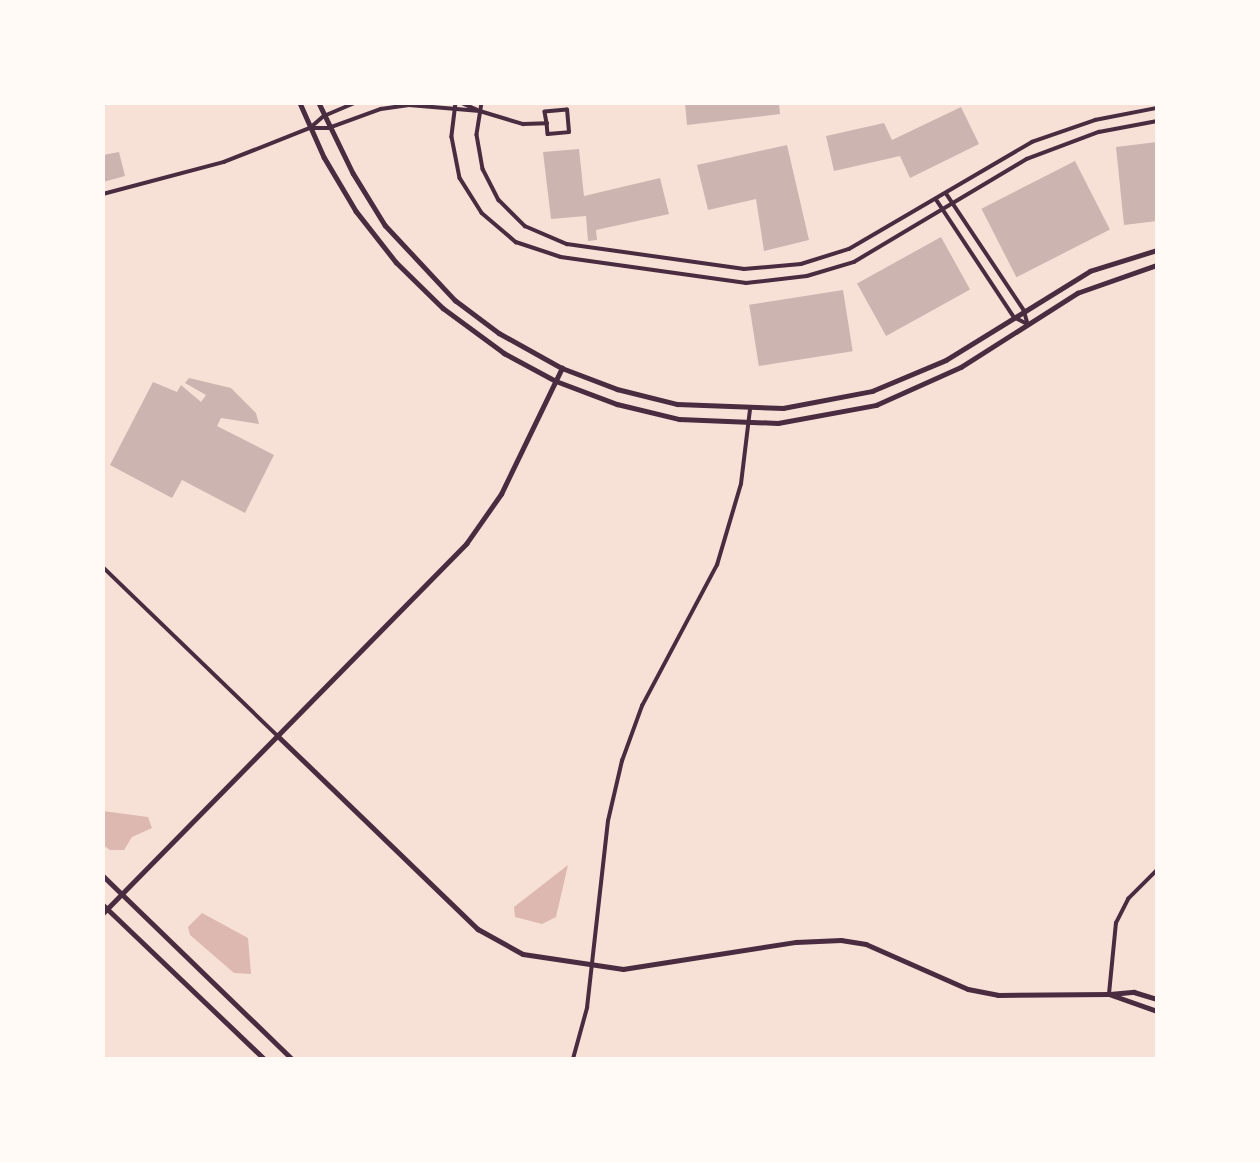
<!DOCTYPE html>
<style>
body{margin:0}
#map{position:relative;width:1260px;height:1162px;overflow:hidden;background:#f7e1d7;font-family:"Noto Sans",sans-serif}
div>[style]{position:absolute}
.water>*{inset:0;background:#dcb8b0}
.building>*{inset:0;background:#ccb4b1;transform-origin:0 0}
.minor>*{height:3.5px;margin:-1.75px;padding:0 1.75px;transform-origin:1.75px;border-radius:1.75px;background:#4a2c40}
.tertiary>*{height:4.5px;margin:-2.25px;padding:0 2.25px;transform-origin:2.25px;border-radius:2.25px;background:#4a2c40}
.secondary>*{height:5px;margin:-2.5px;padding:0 2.5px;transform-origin:2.5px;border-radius:2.5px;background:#4a2c40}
span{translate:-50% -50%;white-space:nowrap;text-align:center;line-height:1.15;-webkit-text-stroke:6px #fffaf5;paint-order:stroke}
.frame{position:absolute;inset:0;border:105px solid #fffaf5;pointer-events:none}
</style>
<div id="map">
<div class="water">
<div style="clip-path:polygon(103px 811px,148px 817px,152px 828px,132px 837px,124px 850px,110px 850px,103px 845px)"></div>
<div style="clip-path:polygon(568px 865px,556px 917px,542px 924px,515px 917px,514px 907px)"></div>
<div style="clip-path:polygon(202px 913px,248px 938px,251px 974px,234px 973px,190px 935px,188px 927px)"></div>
</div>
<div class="building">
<div style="clip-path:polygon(685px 103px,779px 103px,780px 114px,687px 125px)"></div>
<div style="clip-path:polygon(961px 107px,979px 144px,910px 178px,900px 156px,834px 171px,826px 136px,884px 123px,892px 140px)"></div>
<div style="clip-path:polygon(1157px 142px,1157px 221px,1124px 225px,1116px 147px)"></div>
<div style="clip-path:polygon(787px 145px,809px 240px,764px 251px,756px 199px,708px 210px,697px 165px)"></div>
<div style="clip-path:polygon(579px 149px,584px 196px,660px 178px,669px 214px,596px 230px,597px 240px,588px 241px,586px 216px,551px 219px,543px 152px)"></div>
<div style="clip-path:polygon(119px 152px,125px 176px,103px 182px,103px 155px)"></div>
<div style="left:1075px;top:161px;width:77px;height:105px;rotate:63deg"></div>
<div style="left:941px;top:237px;width:60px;height:96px;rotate:61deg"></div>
<div style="left:843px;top:290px;width:62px;height:95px;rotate:81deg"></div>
<div style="clip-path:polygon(189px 378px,231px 388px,256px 413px,259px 424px,221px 418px,217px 426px,274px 455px,245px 513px,182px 480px,172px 498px,110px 465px,153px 382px,177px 392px,181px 385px,201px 402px,206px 395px,185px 383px)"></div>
</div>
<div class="minor">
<div style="left:456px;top:103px;width:34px;rotate:97deg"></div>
<div style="left:452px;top:137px;width:42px;rotate:79deg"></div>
<div style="left:460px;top:178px;width:41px;rotate:57.8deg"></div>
<div style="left:482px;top:213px;width:45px;rotate:40.5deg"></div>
<div style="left:516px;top:242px;width:47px;rotate:18.4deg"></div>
<div style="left:561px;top:257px;width:187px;rotate:8deg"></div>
<div style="left:746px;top:283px;width:61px;rotate:-6.5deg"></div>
<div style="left:807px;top:276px;width:49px;rotate:-16.6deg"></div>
<div style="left:854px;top:262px;width:201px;rotate:-30.8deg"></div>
<div style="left:1027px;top:159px;width:77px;rotate:-20.6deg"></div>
<div style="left:1099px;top:132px;width:59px;rotate:-10.7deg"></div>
<div style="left:462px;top:103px;width:17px;rotate:24deg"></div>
<div style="left:482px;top:103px;width:32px;rotate:99deg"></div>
<div style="left:477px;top:135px;width:35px;rotate:80deg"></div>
<div style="left:483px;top:169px;width:35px;rotate:63deg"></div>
<div style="left:499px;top:200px;width:37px;rotate:45deg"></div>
<div style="left:525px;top:226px;width:46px;rotate:23.2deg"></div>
<div style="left:567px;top:244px;width:179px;rotate:8deg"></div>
<div style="left:744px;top:269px;width:57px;rotate:-5deg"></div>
<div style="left:801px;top:264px;width:50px;rotate:-17.4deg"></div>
<div style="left:849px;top:249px;width:212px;rotate:-30.3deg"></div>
<div style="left:1032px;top:142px;width:67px;rotate:-19.2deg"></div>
<div style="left:1095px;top:120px;width:63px;rotate:-11deg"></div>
<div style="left:312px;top:128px;width:17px"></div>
<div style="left:329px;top:128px;width:55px;rotate:-20.1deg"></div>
<div style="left:381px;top:109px;width:28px;rotate:-8deg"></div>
<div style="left:409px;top:105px;width:71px;rotate:4.8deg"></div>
<div style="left:480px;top:111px;width:45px;rotate:16.8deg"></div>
<div style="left:523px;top:124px;width:24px;rotate:-2deg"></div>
<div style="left:547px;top:123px;width:11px;rotate:85deg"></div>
<div style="left:548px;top:134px;width:21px;rotate:-5deg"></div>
<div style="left:569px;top:132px;width:22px;rotate:-95deg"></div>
<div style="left:567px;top:110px;width:22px;rotate:175deg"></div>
<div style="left:545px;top:112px;width:11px;rotate:80deg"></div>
<div style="left:946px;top:193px;width:141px;rotate:56.3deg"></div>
<div style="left:1024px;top:310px;width:15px;rotate:74deg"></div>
<div style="left:103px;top:194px;width:125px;rotate:-14.8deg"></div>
<div style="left:224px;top:162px;width:92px;rotate:-21.6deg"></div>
<div style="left:310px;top:128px;width:18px;rotate:-41deg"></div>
<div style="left:324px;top:116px;width:34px;rotate:-23deg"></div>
<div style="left:936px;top:199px;width:141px;rotate:56.5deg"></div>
<div style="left:1014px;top:317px;width:16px;rotate:27deg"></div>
<div style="left:103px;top:567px;width:243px;rotate:44deg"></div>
<div style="left:1109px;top:994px;width:71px;rotate:-84.4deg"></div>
<div style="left:1116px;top:923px;width:27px;rotate:-63deg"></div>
<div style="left:1128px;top:899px;width:41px;rotate:-45deg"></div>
<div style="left:573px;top:1059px;width:53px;rotate:-74.6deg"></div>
<div style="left:587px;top:1008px;width:188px;rotate:-83.6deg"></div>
<div style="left:608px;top:821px;width:62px;rotate:-76.9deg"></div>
<div style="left:622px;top:761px;width:59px;rotate:-70deg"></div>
<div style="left:642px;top:706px;width:160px;rotate:-62deg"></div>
<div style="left:717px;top:565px;width:84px;rotate:-73.5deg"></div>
<div style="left:741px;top:484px;width:75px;rotate:-83.1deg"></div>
</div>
<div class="tertiary">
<div style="left:300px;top:103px;width:59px;rotate:66deg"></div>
<div style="left:324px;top:157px;width:63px;rotate:59.3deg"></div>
<div style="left:356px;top:211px;width:65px;rotate:51.9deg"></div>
<div style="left:396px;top:262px;width:66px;rotate:44.4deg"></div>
<div style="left:443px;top:308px;width:76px;rotate:36.4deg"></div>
<div style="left:504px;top:353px;width:59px;rotate:28.3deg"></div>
<div style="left:556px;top:381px;width:65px;rotate:20.7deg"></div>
<div style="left:617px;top:404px;width:64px;rotate:13.6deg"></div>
<div style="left:679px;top:419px;width:99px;rotate:2.3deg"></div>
<div style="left:778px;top:423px;width:100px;rotate:-10.4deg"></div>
<div style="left:876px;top:405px;width:93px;rotate:-24.1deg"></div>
<div style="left:961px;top:367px;width:138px;rotate:-32.5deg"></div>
<div style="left:1077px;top:293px;width:85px;rotate:-19.3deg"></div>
<div style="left:319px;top:103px;width:78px;rotate:64.1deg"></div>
<div style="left:353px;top:173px;width:61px;rotate:58.4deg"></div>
<div style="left:385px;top:225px;width:103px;rotate:47deg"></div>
<div style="left:455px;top:300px;width:55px;rotate:36.9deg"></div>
<div style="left:499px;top:333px;width:72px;rotate:29.1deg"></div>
<div style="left:562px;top:368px;width:59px;rotate:20.9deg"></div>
<div style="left:617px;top:389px;width:62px;rotate:14deg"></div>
<div style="left:677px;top:404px;width:106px;rotate:2.2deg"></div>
<div style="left:783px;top:408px;width:91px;rotate:-10.8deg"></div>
<div style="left:872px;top:391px;width:80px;rotate:-22.7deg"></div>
<div style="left:946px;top:360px;width:169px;rotate:-31.7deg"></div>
<div style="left:1090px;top:271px;width:70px;rotate:-17.4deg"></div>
<div style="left:278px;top:736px;width:278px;rotate:44deg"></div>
<div style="left:478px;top:929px;width:51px;rotate:29.1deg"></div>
<div style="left:523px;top:954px;width:101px;rotate:8.5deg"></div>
<div style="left:623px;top:969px;width:175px;rotate:-8.9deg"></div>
<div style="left:796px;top:942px;width:45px;rotate:-2.5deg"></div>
<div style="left:841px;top:940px;width:25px;rotate:9deg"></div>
<div style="left:866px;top:944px;width:111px;rotate:23.8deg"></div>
<div style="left:968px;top:989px;width:31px;rotate:11deg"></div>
<div style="left:998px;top:995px;width:111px;rotate:-0.5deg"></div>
<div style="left:1109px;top:994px;width:51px;rotate:19.5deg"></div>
<div style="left:103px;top:913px;width:518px;rotate:-45.47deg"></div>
<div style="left:466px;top:544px;width:61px;rotate:-55deg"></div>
<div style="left:501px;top:494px;width:140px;rotate:-64.2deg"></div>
<div style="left:1110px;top:994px;width:24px;rotate:-5deg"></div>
<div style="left:1134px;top:992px;width:24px;rotate:17deg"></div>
</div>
<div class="secondary">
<div style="left:103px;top:876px;width:263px;rotate:44.1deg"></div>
<div style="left:103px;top:905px;width:223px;rotate:43.7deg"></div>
</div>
<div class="frame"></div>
</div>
